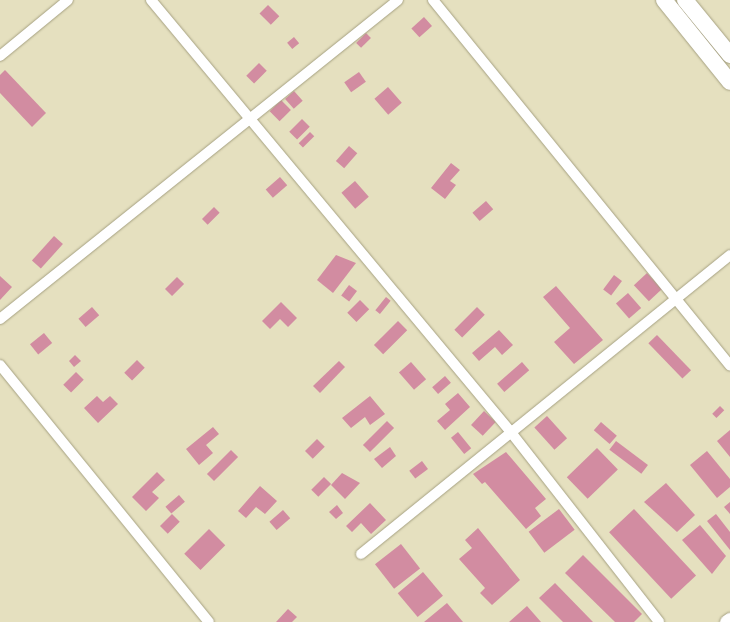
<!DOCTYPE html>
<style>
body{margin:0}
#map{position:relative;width:730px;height:622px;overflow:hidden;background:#e5e0bf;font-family:Montserrat,sans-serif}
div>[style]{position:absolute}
.building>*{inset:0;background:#d28ca1;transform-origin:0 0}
.roads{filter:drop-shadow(0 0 1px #a6a182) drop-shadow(0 0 1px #a6a182)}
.street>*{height:10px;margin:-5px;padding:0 5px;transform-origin:5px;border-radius:5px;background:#fff}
.secondary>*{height:15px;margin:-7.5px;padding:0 7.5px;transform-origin:7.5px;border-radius:7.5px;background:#fff}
.primary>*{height:16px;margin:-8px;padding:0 8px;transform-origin:8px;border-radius:8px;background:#fff}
span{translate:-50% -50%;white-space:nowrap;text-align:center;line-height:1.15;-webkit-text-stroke:5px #e5e0bf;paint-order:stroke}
</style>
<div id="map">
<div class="building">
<div style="left:268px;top:5px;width:16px;height:12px;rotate:45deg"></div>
<div style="left:424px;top:17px;width:12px;height:17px;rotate:48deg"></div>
<div style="left:366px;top:33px;width:7px;height:14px;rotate:45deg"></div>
<div style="left:294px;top:37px;width:8px;height:9px;rotate:50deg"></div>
<div style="left:259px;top:63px;width:11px;height:18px;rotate:45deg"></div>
<div style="clip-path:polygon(5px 70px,46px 113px,32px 127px,0 93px,0 75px)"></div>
<div style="left:359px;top:72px;width:12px;height:18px;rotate:55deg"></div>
<div style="left:388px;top:87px;width:21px;height:18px;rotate:49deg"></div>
<div style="left:294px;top:91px;width:13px;height:12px;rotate:48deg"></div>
<div style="left:281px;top:100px;width:14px;height:16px;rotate:45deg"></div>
<div style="left:302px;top:119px;width:11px;height:18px;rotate:45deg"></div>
<div style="left:310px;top:132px;width:6px;height:16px;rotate:45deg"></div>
<div style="left:349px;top:146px;width:11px;height:20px;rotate:41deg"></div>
<div style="clip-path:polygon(451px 163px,460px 170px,450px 181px,456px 185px,445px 199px,431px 188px)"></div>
<div style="left:280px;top:177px;width:11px;height:19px;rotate:49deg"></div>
<div style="left:355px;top:181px;width:21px;height:18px;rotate:49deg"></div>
<div style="left:486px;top:201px;width:11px;height:18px;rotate:49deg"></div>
<div style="left:214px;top:207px;width:8px;height:17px;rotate:45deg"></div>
<div style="left:54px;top:236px;width:12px;height:33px;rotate:42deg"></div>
<div style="clip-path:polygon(336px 255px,356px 263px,333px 293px,317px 280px)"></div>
<div style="left:647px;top:273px;width:22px;height:18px;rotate:47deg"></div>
<div style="left:614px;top:275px;width:10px;height:18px;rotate:37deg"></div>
<div style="clip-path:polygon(0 276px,12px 287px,0 300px)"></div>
<div style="left:177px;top:277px;width:10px;height:17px;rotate:45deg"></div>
<div style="left:349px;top:285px;width:10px;height:13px;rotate:37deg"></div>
<div style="clip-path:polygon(556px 286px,603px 340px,574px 364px,554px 342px,570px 328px,543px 297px)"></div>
<div style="left:628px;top:293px;width:20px;height:16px;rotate:49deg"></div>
<div style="left:386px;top:297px;width:6px;height:17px;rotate:39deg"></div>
<div style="left:360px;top:300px;width:13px;height:18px;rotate:45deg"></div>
<div style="clip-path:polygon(281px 302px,297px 318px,288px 327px,280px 319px,270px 329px,262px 321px)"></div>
<div style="left:92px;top:307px;width:11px;height:18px;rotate:49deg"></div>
<div style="left:477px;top:307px;width:11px;height:32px;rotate:45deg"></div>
<div style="left:398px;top:321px;width:13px;height:34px;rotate:45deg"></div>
<div style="clip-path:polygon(499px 330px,513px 345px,502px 355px,495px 347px,479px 361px,472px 353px)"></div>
<div style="left:44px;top:333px;width:13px;height:18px;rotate:51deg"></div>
<div style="left:657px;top:335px;width:49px;height:12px;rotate:46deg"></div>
<div style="clip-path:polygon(75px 355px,81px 361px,74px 367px,69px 361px)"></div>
<div style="left:137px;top:360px;width:11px;height:18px;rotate:45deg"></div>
<div style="clip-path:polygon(339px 361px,345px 367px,320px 393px,313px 386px)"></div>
<div style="left:411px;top:362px;width:23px;height:16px;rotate:49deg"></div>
<div style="left:522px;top:362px;width:11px;height:33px;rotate:49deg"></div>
<div style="left:76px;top:372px;width:11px;height:18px;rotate:45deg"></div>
<div style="left:445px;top:376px;width:9px;height:17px;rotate:49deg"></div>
<div style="clip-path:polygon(458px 393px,470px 407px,445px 430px,437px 421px,450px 410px,445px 404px)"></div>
<div style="clip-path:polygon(97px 396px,103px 402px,110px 396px,118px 404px,98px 423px,84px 408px)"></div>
<div style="clip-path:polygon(370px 396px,385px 414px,370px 425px,365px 417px,351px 428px,342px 418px)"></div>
<div style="left:720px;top:406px;width:6px;height:11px;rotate:45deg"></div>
<div style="left:484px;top:411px;width:16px;height:19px;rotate:43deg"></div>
<div style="left:547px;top:416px;width:30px;height:17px;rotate:48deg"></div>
<div style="left:387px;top:421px;width:10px;height:34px;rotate:45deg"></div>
<div style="left:601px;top:422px;width:21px;height:11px;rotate:41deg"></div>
<div style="clip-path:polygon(213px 427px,219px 434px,206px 445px,213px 453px,199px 465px,186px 449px)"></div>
<div style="clip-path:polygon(730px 430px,730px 457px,717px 441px)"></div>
<div style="left:458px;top:432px;width:21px;height:9px;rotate:51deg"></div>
<div style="left:317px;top:439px;width:11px;height:17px;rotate:45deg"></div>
<div style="left:616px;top:441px;width:40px;height:11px;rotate:37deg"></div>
<div style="clip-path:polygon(390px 447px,396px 456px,382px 468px,374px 459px)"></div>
<div style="left:597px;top:448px;width:30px;height:42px;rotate:46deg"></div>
<div style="left:231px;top:450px;width:10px;height:34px;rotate:45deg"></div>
<div style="clip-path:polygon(707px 451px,730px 479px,730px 487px,717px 498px,690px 465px)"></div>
<div style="clip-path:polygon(506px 452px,546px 499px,535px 508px,541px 516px,526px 529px,485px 482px,482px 484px,473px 474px)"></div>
<div style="left:422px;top:461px;width:10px;height:16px;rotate:53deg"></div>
<div style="clip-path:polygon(157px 472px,165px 480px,152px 492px,159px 498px,146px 511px,132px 497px)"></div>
<div style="clip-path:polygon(342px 473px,360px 483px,345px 499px,331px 485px)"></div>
<div style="left:324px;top:477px;width:10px;height:18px;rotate:45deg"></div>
<div style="clip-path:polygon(666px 483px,695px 515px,677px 532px,644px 502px)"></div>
<div style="clip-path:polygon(260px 486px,277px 501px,265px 514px,256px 507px,246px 518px,238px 511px)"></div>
<div style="left:179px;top:495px;width:9px;height:18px;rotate:49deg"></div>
<div style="clip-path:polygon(730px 502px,730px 514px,724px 507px)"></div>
<div style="clip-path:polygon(370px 503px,386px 520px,371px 534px,361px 523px,352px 532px,346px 526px)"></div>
<div style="clip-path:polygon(337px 505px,343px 513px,336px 519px,329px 512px)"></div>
<div style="left:559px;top:509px;width:26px;height:38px;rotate:53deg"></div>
<div style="left:634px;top:509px;width:91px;height:34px;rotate:47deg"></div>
<div style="left:283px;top:510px;width:11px;height:18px;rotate:49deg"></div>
<div style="left:172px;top:514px;width:11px;height:17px;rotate:45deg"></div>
<div style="clip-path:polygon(716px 514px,730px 532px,730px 550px,707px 521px)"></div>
<div style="clip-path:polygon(700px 525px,726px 556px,712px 574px,682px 540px)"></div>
<div style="clip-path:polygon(478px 528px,520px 580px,492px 605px,480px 593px,485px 588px,459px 559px,472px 548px,465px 540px)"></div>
<div style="left:209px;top:529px;width:23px;height:35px;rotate:45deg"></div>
<div style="left:401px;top:544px;width:31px;height:33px;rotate:52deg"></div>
<div style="clip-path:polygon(583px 555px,642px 614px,634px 622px,615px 622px,565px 573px)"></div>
<div style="left:423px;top:572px;width:31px;height:33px;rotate:50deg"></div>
<div style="clip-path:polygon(555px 583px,593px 622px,563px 622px,539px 598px)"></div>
<div style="clip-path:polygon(447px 603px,463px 622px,424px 622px)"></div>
<div style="clip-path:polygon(527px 606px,541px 622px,509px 622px)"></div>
<div style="clip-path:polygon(288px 609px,297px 617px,292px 622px,276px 622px)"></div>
</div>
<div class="roads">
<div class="street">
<div style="left:151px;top:0;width:561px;rotate:50.21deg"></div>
<div style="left:510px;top:431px;width:242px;rotate:52deg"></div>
<div style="left:433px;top:0;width:471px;rotate:50.9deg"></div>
<div style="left:0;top:56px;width:88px;rotate:-39.5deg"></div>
<div style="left:0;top:319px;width:510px;rotate:-38.71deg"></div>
<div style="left:0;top:365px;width:331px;rotate:50.9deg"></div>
<div style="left:361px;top:554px;width:475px;rotate:-39deg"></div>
</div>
<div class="secondary">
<div style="left:727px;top:622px;width:4px;rotate:-34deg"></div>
</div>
<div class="primary">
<div style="left:664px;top:0;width:105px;rotate:51.2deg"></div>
<div style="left:685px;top:0;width:71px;rotate:50.7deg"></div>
</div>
</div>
</div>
